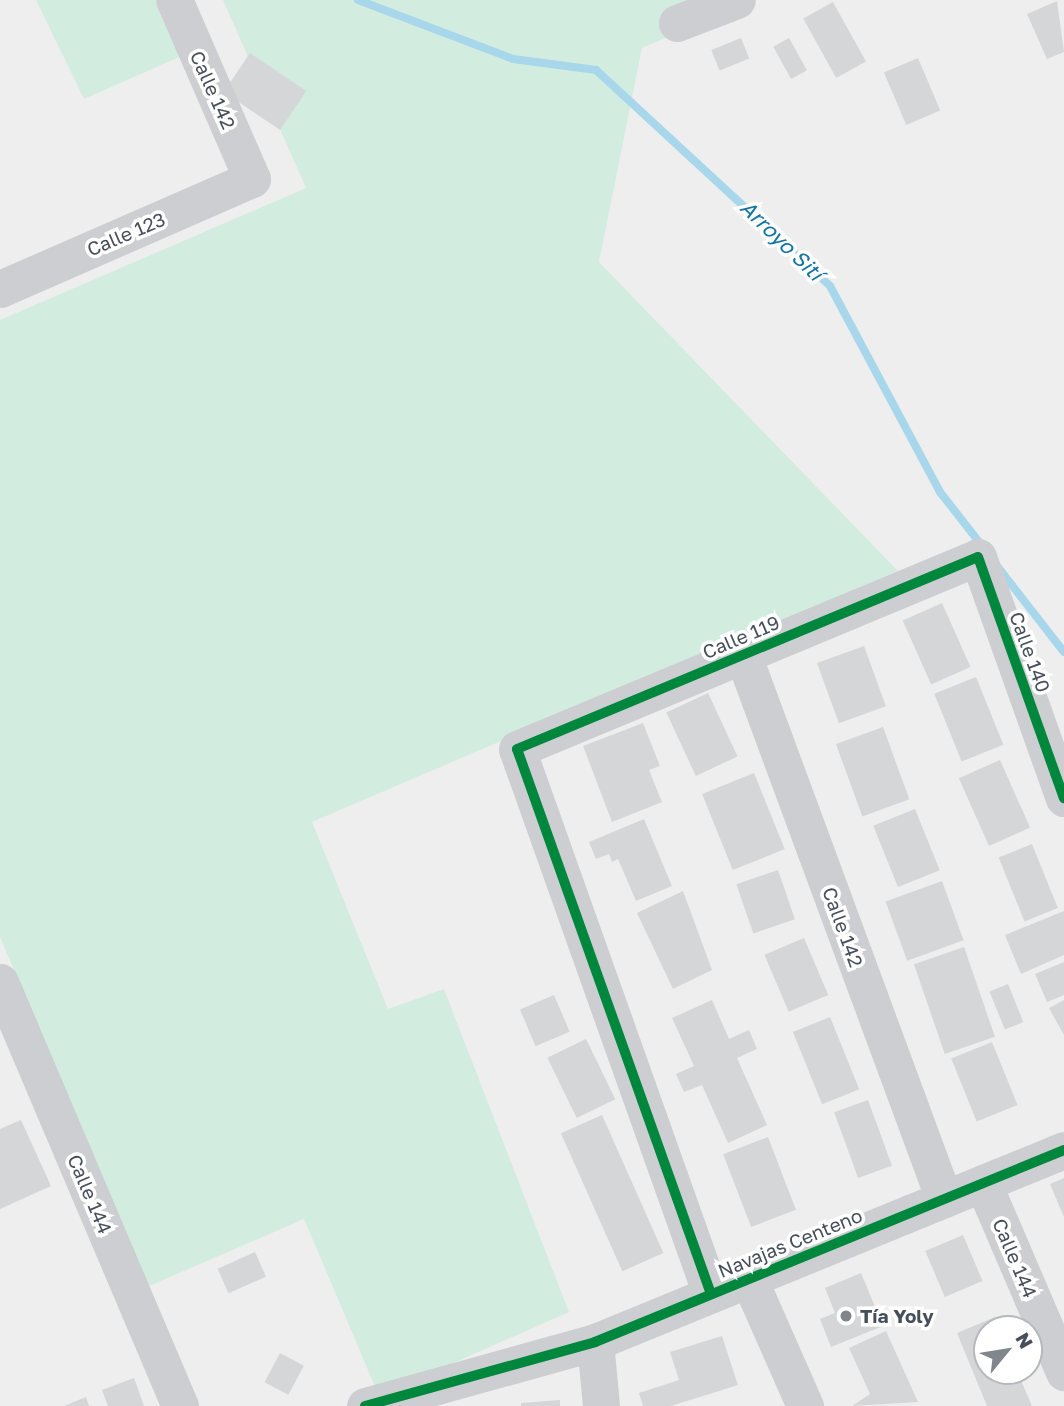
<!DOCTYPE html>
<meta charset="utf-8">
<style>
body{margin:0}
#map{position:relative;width:1064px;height:1406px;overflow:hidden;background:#eee;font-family:"Golos Text",sans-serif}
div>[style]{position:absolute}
.green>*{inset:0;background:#d2ede0}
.stream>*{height:8px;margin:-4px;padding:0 4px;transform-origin:4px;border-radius:4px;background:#a8d6ea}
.building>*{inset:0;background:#d5d6d8;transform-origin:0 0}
.minor>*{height:37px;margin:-18.5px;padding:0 18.5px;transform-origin:18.5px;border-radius:18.5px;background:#ccced1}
.cycleway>*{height:10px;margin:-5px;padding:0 5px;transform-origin:5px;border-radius:5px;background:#00873e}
.dots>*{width:19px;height:19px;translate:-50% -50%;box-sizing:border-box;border:4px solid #fff;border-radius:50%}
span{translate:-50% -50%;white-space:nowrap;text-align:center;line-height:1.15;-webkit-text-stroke:7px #fff;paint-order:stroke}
.street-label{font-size:19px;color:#464e59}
.poi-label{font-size:19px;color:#464e59;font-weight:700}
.left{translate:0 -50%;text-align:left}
.water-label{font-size:21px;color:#1174a1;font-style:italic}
.north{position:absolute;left:973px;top:1315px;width:70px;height:70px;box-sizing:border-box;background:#fff;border:2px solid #b5b8bd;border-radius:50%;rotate:60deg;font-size:19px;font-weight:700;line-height:28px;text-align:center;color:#464e59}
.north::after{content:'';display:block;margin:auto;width:24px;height:32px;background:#81868d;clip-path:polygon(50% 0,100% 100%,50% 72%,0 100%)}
</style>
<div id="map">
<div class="green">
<div style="clip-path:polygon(36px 0,160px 0,184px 55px,84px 99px)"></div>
<div style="clip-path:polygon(223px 0,754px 0,642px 48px,599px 262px,898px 571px,312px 822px,388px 1009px,444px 989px,569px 1312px,379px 1396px,304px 1219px,147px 1287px,0 937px,0 320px,306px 188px)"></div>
</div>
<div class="stream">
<div style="left:358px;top:0;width:166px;rotate:20.8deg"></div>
<div style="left:513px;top:59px;width:84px;rotate:7.5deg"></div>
<div style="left:596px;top:70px;width:318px;rotate:42.7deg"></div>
<div style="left:830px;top:286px;width:234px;rotate:61.9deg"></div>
<div style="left:940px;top:492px;width:70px;rotate:52deg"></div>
<div style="left:997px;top:566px;width:109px;rotate:52.1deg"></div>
</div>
<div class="building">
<div style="clip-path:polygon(1057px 1px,1064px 52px,1047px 59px,1027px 14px)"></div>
<div style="left:833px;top:2px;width:68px;height:34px;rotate:61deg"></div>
<div style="left:741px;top:38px;width:22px;height:32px;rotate:68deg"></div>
<div style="left:789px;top:38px;width:37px;height:18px;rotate:61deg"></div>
<div style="left:250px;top:53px;width:68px;height:47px;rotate:34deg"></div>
<div style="left:918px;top:58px;width:57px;height:37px;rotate:67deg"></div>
<div style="left:942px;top:603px;width:70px;height:43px;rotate:66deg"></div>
<div style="left:864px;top:646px;width:64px;height:50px;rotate:70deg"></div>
<div style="left:976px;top:677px;width:73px;height:45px;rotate:68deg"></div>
<div style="left:708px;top:693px;width:70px;height:46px;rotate:65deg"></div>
<div style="clip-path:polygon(643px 723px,660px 766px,649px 770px,662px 802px,612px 822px,583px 746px)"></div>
<div style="left:883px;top:727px;width:77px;height:50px;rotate:70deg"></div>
<div style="left:1000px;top:760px;width:74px;height:45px;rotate:66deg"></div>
<div style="left:754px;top:773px;width:82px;height:56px;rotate:68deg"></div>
<div style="left:915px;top:809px;width:66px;height:45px;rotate:68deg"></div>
<div style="clip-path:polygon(644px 819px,672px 886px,636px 901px,618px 859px,612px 862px,609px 854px,596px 859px,589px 842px)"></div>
<div style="left:1032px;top:844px;width:69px;height:36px;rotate:68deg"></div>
<div style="left:778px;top:870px;width:52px;height:44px;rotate:71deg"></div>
<div style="left:942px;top:881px;width:63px;height:60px;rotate:70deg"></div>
<div style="clip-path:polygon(683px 891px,712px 970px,673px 989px,637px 913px)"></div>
<div style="clip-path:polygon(1064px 911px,1064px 955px,1021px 974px,1005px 935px)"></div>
<div style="left:804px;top:938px;width:62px;height:43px;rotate:67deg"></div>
<div style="left:964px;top:947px;width:95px;height:53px;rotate:71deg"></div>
<div style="clip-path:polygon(1064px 962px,1064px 995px,1047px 1002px,1035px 974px)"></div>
<div style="left:1008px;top:984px;width:41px;height:20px;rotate:68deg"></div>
<div style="left:554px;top:995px;width:40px;height:37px;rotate:67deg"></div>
<div style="clip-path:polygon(712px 1000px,729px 1039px,749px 1030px,757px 1049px,737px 1058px,767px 1125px,728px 1143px,702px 1085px,684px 1092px,676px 1074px,694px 1066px,672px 1018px)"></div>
<div style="clip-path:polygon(1064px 1000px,1064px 1035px,1049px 1008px)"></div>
<div style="left:830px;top:1017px;width:78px;height:40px;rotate:68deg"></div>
<div style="left:586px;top:1039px;width:67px;height:43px;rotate:64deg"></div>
<div style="left:992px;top:1042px;width:68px;height:44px;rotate:68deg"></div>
<div style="left:868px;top:1100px;width:70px;height:36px;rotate:70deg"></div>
<div style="left:602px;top:1115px;width:151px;height:45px;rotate:66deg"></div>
<div style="clip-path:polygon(21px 1120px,51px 1186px,0 1209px,0 1129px)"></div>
<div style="left:768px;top:1137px;width:78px;height:48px;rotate:69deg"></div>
<div style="clip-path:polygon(1064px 1178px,1064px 1217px,1050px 1184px)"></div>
<div style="left:963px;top:1235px;width:50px;height:41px;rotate:67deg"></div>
<div style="left:255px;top:1252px;width:27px;height:41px;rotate:66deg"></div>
<div style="clip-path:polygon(861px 1273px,883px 1326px,831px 1347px,820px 1319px,835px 1313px,825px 1288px)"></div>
<div style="clip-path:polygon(995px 1317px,1000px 1329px,987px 1329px,987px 1371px,1017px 1371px,1032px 1406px,987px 1406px,957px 1333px)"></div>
<div style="clip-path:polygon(886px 1331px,918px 1402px,852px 1406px,870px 1394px,849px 1348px)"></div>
<div style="clip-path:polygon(722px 1336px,738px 1385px,671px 1406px,643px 1406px,639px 1393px,679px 1380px,670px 1352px)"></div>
<div style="left:280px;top:1353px;width:27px;height:33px;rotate:28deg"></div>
<div style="clip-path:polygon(134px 1378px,144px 1406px,108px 1406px,102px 1390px)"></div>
<div style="clip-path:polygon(86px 1397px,89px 1406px,64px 1406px)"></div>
<div style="clip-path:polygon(560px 1400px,560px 1406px,521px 1406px,521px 1403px)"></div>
</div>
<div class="minor">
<div style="left:677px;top:23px;width:64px;rotate:-21deg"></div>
<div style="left:0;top:289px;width:275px;rotate:-23.6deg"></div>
<div style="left:252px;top:179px;width:195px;rotate:-113.5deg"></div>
<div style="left:743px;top:655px;width:580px;rotate:69.72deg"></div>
<div style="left:0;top:982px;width:461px;rotate:67deg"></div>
<div style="left:983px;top:1183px;width:206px;rotate:66.8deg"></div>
<div style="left:749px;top:1279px;width:139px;rotate:66.2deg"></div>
<div style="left:711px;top:1294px;width:578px;rotate:-109.59deg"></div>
<div style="left:517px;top:749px;width:499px;rotate:-22.6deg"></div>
<div style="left:978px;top:557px;width:256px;rotate:70.4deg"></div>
<div style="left:595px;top:1342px;width:64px;rotate:84.6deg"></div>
<div style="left:365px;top:1406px;width:239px;rotate:-15.5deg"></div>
<div style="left:595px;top:1342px;width:507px;rotate:-22.26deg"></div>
</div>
<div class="cycleway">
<div style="left:711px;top:1294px;width:578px;rotate:-109.59deg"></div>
<div style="left:517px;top:749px;width:499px;rotate:-22.6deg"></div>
<div style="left:978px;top:557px;width:256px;rotate:70.4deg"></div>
<div style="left:365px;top:1406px;width:239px;rotate:-15.5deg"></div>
<div style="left:595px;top:1342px;width:507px;rotate:-22.26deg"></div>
</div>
<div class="dots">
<div style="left:846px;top:1316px;background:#81868d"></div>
</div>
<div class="street-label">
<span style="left:213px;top:90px;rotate:66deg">Calle 142</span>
<span style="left:126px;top:234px;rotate:-23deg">Calle 123</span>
<span style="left:741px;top:637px;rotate:-23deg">Calle 119</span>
<span style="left:1030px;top:652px;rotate:70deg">Calle 140</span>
<span style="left:843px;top:927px;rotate:70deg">Calle 142</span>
<span style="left:90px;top:1194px;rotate:67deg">Calle 144</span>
<span style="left:790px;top:1243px;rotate:-22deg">Navajas Centeno</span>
<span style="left:1015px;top:1258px;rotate:67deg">Calle 144</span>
</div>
<div class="poi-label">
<span class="left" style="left:860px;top:1316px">Tía Yoly</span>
</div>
<div class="water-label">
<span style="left:782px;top:240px;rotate:44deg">Arroyo Sití</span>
</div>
<div class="north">N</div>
</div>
